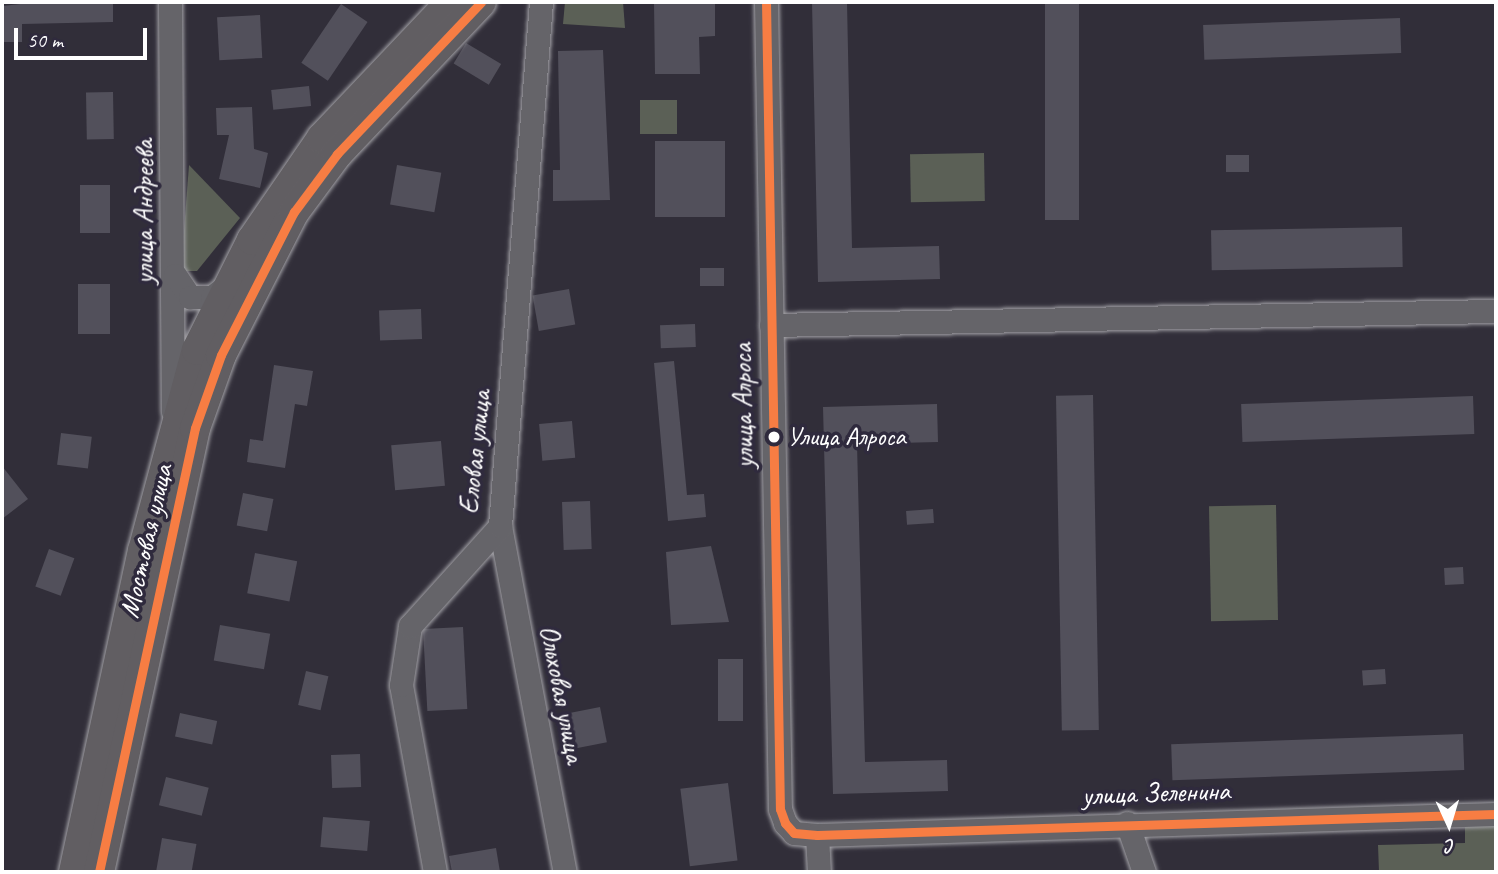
<!DOCTYPE html>
<meta charset="utf-8">
<style>
body{margin:0}
#map{position:relative;width:1498px;height:874px;overflow:hidden;background:#312e39;font-family:Caveat,sans-serif}
div>[style]{position:absolute}
.green>*{inset:0;background:#5b6056;transform-origin:0 0}
.building>*{inset:0;background:#52505b;transform-origin:0 0}
.roads{filter:drop-shadow(0 0 2px #a2a1a6) drop-shadow(0 0 2px #a2a1a6)}
.minor>*{height:23px;margin:-11.5px;padding:0 11.5px;transform-origin:11.5px;border-radius:11.5px;background:#656469}
.major>*{height:30px;margin:-15px;padding:0 15px;transform-origin:15px;border-radius:15px;background:#615e62}
.bus-1>*{height:9px;margin:-4.5px;padding:0 4.5px;transform-origin:4.5px;border-radius:4.5px;background:#f77d43}
.dots>*{width:19px;height:19px;translate:-50% -50%;box-sizing:border-box;border:4px solid #2f2a3d;border-radius:50%}
span{translate:-50% -50%;white-space:nowrap;text-align:center;line-height:1.15;-webkit-text-stroke:7px #2f2a3d;paint-order:stroke}
.bus-label{font-size:26px;color:#fff}
.left{translate:0 -50%;text-align:left}
.street-label{font-size:28px;color:#fff}
.frame{position:absolute;inset:0;border:4px solid #fff;pointer-events:none}
.north{position:absolute;left:1414px;top:790px;width:70px;height:70px;-webkit-text-stroke:5px #2f2a3d;paint-order:stroke;rotate:176deg;font-size:19px;font-weight:700;line-height:28px;text-align:center;color:#fff}
.north::after{content:'';display:block;margin:auto;width:24px;height:32px;background:#fff;clip-path:polygon(50% 0,100% 100%,50% 72%,0 100%)}
.scale{position:absolute;left:14px;top:28px;width:133px;height:32px;box-sizing:border-box;border:4px solid #fff;border-top:0;padding-left:9px;font-size:21px;line-height:24px;white-space:nowrap;color:#fff;-webkit-text-stroke:5px #2f2a3d;paint-order:stroke}
</style>
<div id="map">
<div class="green">
<div style="clip-path:polygon(565px 2px,623px 2px,625px 28px,563px 24px)"></div>
<div style="left:640px;top:100px;width:37px;height:34px"></div>
<div style="left:984px;top:153px;width:48px;height:74px;rotate:89deg"></div>
<div style="clip-path:polygon(189px 165px,240px 218px,197px 271px,181px 271px)"></div>
<div style="left:1276px;top:505px;width:115px;height:67px;rotate:89deg"></div>
<div style="clip-path:polygon(1496px 824px,1496px 872px,1379px 872px,1378px 845px,1465px 843px,1465px 825px)"></div>
</div>
<div class="building">
<div style="clip-path:polygon(39px 2px,113px 2px,113px 22px,22px 24px,22px 42px,2px 42px,2px 6px)"></div>
<div style="clip-path:polygon(812px 2px,847px 2px,852px 248px,939px 246px,940px 279px,818px 282px)"></div>
<div style="left:1045px;top:2px;width:34px;height:218px"></div>
<div style="clip-path:polygon(654px 3px,715px 3px,715px 36px,699px 37px,700px 74px,655px 74px)"></div>
<div style="left:341px;top:4px;width:32px;height:71px;rotate:34deg"></div>
<div style="left:260px;top:15px;width:43px;height:43px;rotate:87deg"></div>
<div style="left:1400px;top:18px;width:35px;height:197px;rotate:88deg"></div>
<div style="left:466px;top:43px;width:41px;height:24px;rotate:31deg"></div>
<div style="clip-path:polygon(603px 50px,610px 200px,553px 201px,553px 170px,560px 170px,558px 51px)"></div>
<div style="left:309px;top:86px;width:20px;height:38px;rotate:84deg"></div>
<div style="left:113px;top:92px;width:47px;height:27px;rotate:89deg"></div>
<div style="clip-path:polygon(252px 107px,254px 149px,268px 153px,260px 188px,219px 179px,229px 135px,217px 135px,216px 108px)"></div>
<div style="left:655px;top:141px;width:70px;height:76px"></div>
<div style="left:1249px;top:155px;width:17px;height:23px;rotate:90deg"></div>
<div style="left:397px;top:165px;width:45px;height:40px;rotate:10deg"></div>
<div style="left:80px;top:185px;width:30px;height:48px"></div>
<div style="left:1402px;top:227px;width:40px;height:191px;rotate:89deg"></div>
<div style="left:700px;top:268px;width:24px;height:18px"></div>
<div style="left:110px;top:284px;width:50px;height:32px;rotate:90deg"></div>
<div style="left:569px;top:289px;width:36px;height:37px;rotate:80deg"></div>
<div style="left:421px;top:309px;width:30px;height:42px;rotate:88deg"></div>
<div style="left:695px;top:324px;width:23px;height:35px;rotate:88deg"></div>
<div style="clip-path:polygon(674px 361px,687px 495px,704px 494px,706px 517px,668px 521px,654px 363px)"></div>
<div style="clip-path:polygon(274px 365px,313px 371px,307px 406px,295px 404px,285px 468px,247px 462px,250px 439px,263px 441px)"></div>
<div style="left:1093px;top:395px;width:335px;height:37px;rotate:89deg"></div>
<div style="left:1473px;top:396px;width:38px;height:232px;rotate:88deg"></div>
<div style="clip-path:polygon(937px 404px,938px 442px,857px 444px,865px 762px,947px 760px,948px 791px,833px 794px,823px 407px)"></div>
<div style="left:572px;top:421px;width:37px;height:33px;rotate:85deg"></div>
<div style="left:61px;top:433px;width:31px;height:32px;rotate:7deg"></div>
<div style="left:441px;top:441px;width:45px;height:50px;rotate:85deg"></div>
<div style="clip-path:polygon(2px 466px,28px 499px,2px 519px)"></div>
<div style="left:243px;top:493px;width:31px;height:33px;rotate:11deg"></div>
<div style="left:590px;top:501px;width:48px;height:28px;rotate:88deg"></div>
<div style="left:933px;top:509px;width:14px;height:27px;rotate:86deg"></div>
<div style="clip-path:polygon(711px 546px,729px 622px,671px 625px,666px 552px)"></div>
<div style="left:49px;top:549px;width:27px;height:40px;rotate:20deg"></div>
<div style="left:255px;top:553px;width:43px;height:41px;rotate:11deg"></div>
<div style="left:1463px;top:567px;width:17px;height:19px;rotate:87deg"></div>
<div style="left:220px;top:625px;width:51px;height:36px;rotate:10deg"></div>
<div style="left:463px;top:627px;width:82px;height:40px;rotate:87deg"></div>
<div style="left:718px;top:659px;width:25px;height:62px"></div>
<div style="left:1385px;top:669px;width:15px;height:23px;rotate:86deg"></div>
<div style="left:306px;top:671px;width:23px;height:35px;rotate:13deg"></div>
<div style="left:600px;top:707px;width:36px;height:31px;rotate:79deg"></div>
<div style="left:180px;top:713px;width:38px;height:24px;rotate:12deg"></div>
<div style="left:1463px;top:734px;width:36px;height:292px;rotate:88deg"></div>
<div style="left:360px;top:754px;width:33px;height:29px;rotate:88deg"></div>
<div style="left:166px;top:777px;width:44px;height:29px;rotate:14deg"></div>
<div style="left:728px;top:783px;width:78px;height:48px;rotate:83deg"></div>
<div style="left:323px;top:817px;width:47px;height:30px;rotate:5deg"></div>
<div style="left:162px;top:838px;width:35px;height:33px;rotate:10deg"></div>
<div style="clip-path:polygon(496px 848px,500px 872px,452px 872px,449px 856px)"></div>
</div>
<div class="roads">
<div class="minor">
<div style="left:170px;top:2px;width:409px;rotate:89.6deg"></div>
<div style="left:766px;top:2px;width:807px;rotate:89.01deg"></div>
<div style="left:780px;top:809px;width:15px;rotate:70deg"></div>
<div style="left:785px;top:823px;width:13px;rotate:48deg"></div>
<div style="left:794px;top:833px;width:23px;rotate:5deg"></div>
<div style="left:817px;top:835px;width:679px;rotate:-1.77deg"></div>
<div style="left:175px;top:275px;width:27px;rotate:56deg"></div>
<div style="left:190px;top:297px;width:22px"></div>
<div style="left:212px;top:297px;width:18px;rotate:-38deg"></div>
<div style="left:771px;top:325px;width:725px;rotate:-1.11deg"></div>
<div style="left:500px;top:526px;width:352px;rotate:79.4deg"></div>
<div style="left:1127px;top:823px;width:52px;rotate:70.9deg"></div>
<div style="left:817px;top:835px;width:37px;rotate:87deg"></div>
<div style="left:435px;top:872px;width:190px;rotate:-100.3deg"></div>
<div style="left:401px;top:685px;width:60px;rotate:-81.3deg"></div>
<div style="left:410px;top:626px;width:135px;rotate:-48deg"></div>
<div style="left:500px;top:526px;width:526px;rotate:-85.53deg"></div>
</div>
<div class="major">
<div style="left:74px;top:872px;width:328px;rotate:-77.9deg"></div>
<div style="left:143px;top:551px;width:208px;rotate:-75deg"></div>
<div style="left:197px;top:350px;width:123px;rotate:-63.4deg"></div>
<div style="left:252px;top:240px;width:124px;rotate:-55.5deg"></div>
<div style="left:322px;top:138px;width:187px;rotate:-46.5deg"></div>
<div style="left:99px;top:872px;width:454px;rotate:-77.8deg"></div>
<div style="left:195px;top:428px;width:77px;rotate:-70.4deg"></div>
<div style="left:221px;top:355px;width:161px;rotate:-63deg"></div>
<div style="left:294px;top:212px;width:72px;rotate:-53.4deg"></div>
<div style="left:337px;top:154px;width:209px;rotate:-46.5deg"></div>
</div>
</div>
<div class="bus-1">
<div style="left:766px;top:2px;width:807px;rotate:89.01deg"></div>
<div style="left:780px;top:809px;width:15px;rotate:70deg"></div>
<div style="left:785px;top:823px;width:13px;rotate:48deg"></div>
<div style="left:794px;top:833px;width:23px;rotate:5deg"></div>
<div style="left:817px;top:835px;width:679px;rotate:-1.77deg"></div>
<div style="left:99px;top:872px;width:454px;rotate:-77.8deg"></div>
<div style="left:195px;top:428px;width:77px;rotate:-70.4deg"></div>
<div style="left:221px;top:355px;width:161px;rotate:-63deg"></div>
<div style="left:294px;top:212px;width:72px;rotate:-53.4deg"></div>
<div style="left:337px;top:154px;width:209px;rotate:-46.5deg"></div>
</div>
<div class="dots">
<div style="left:774px;top:437px;background:#fff"></div>
</div>
<div class="bus-label">
<span class="left" style="left:787px;top:437px">Улица Алроса</span>
</div>
<div class="street-label">
<span style="left:144px;top:212px;rotate:-90deg">улица Андреева</span>
<span style="left:743px;top:406px;rotate:-91deg">улица Алроса</span>
<span style="left:475px;top:452px;rotate:-84deg">Еловая улица</span>
<span style="left:146px;top:541px;rotate:-77deg">Мостовая улица</span>
<span style="left:562px;top:694px;rotate:79deg">Ольховая улица</span>
<span style="left:1156px;top:793px;rotate:-2deg">улица Зеленина</span>
</div>
<div class="frame"></div>
<div class="north">С</div>
<div class="scale">50 m</div>
</div>
